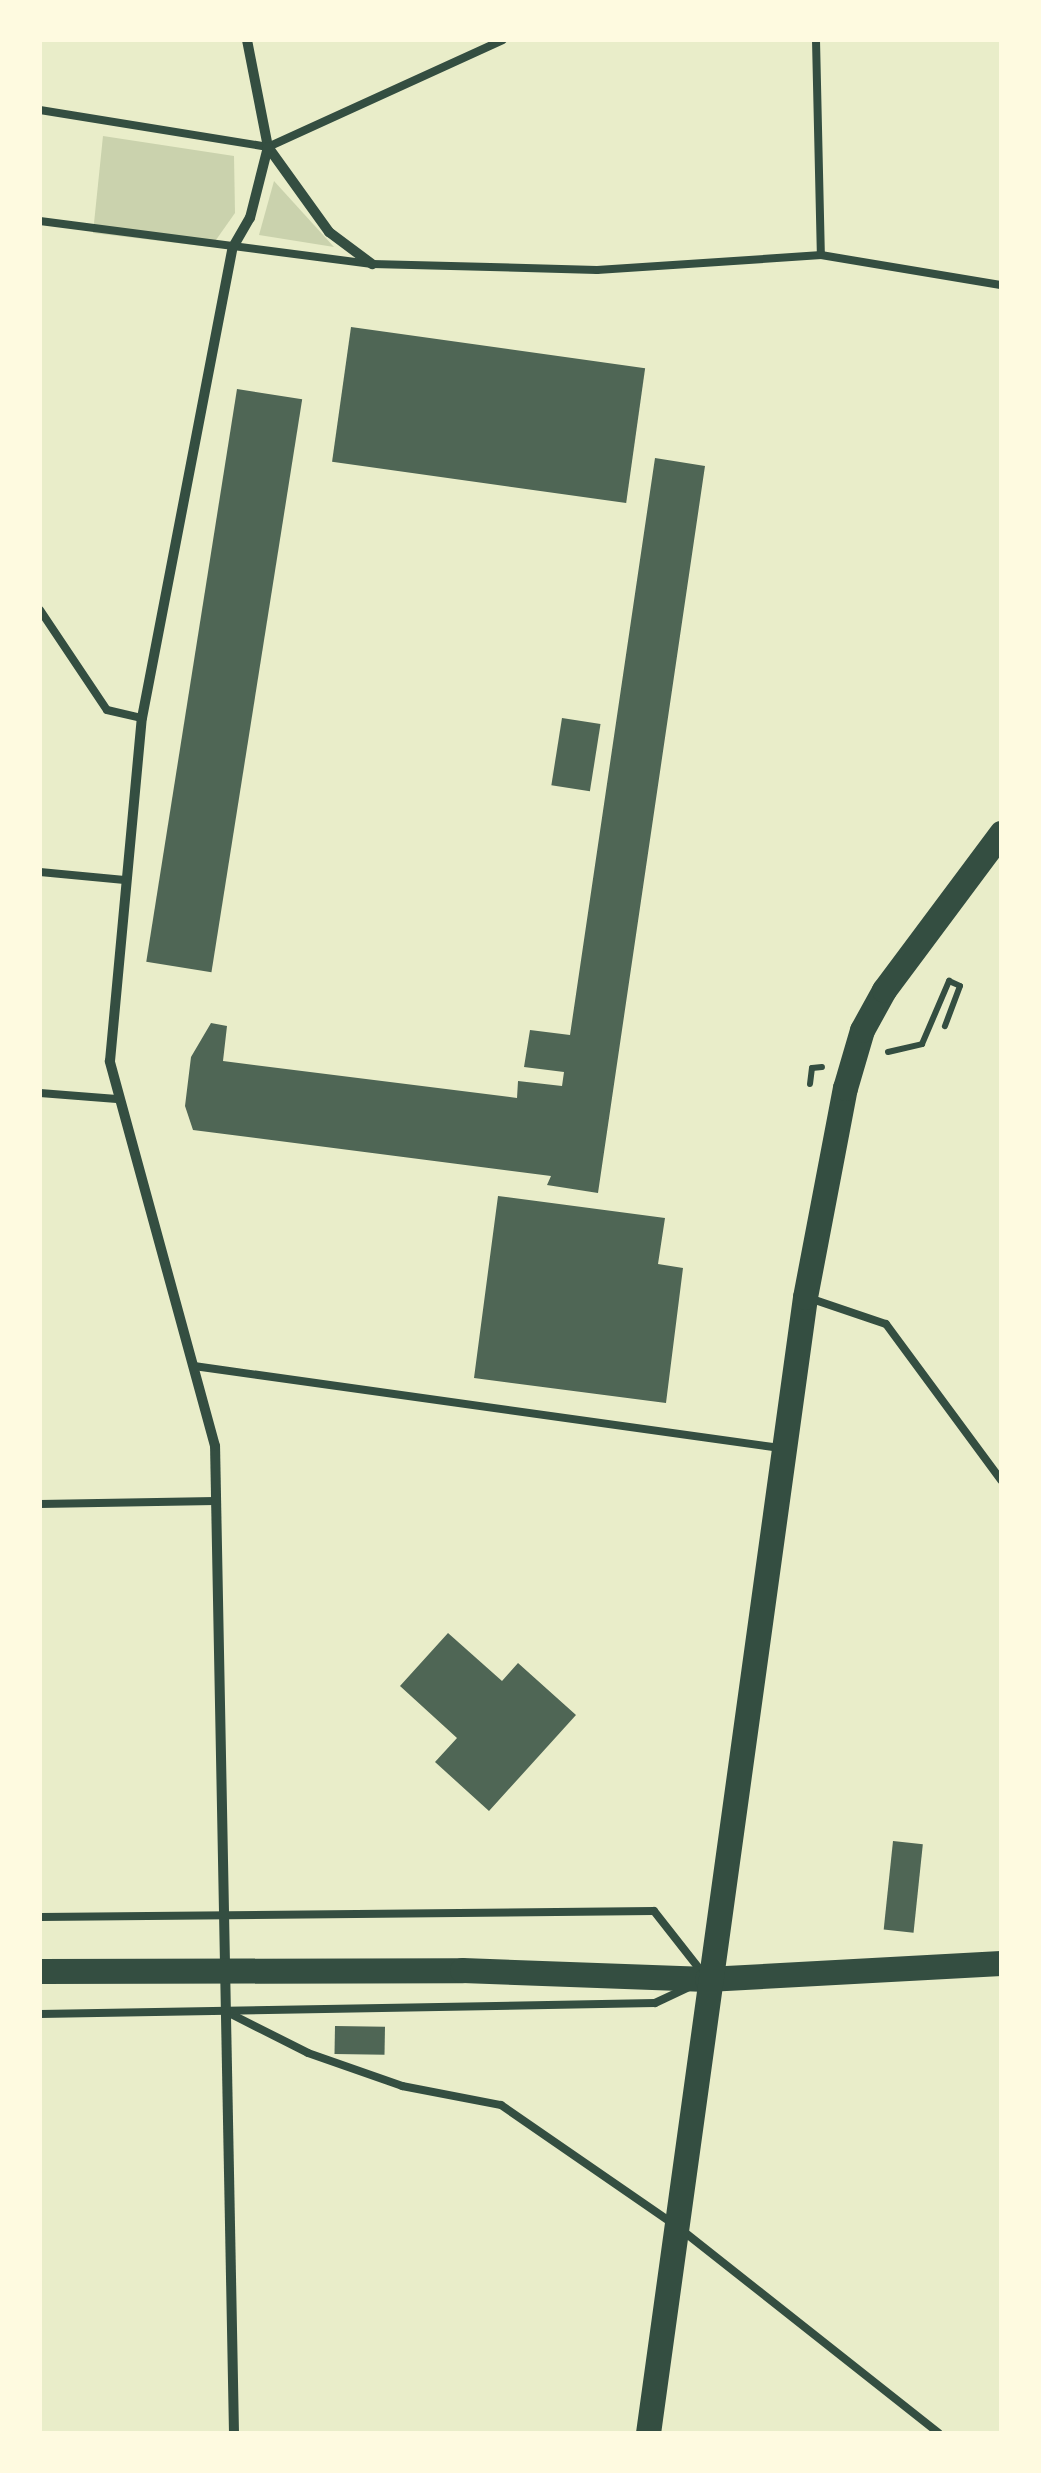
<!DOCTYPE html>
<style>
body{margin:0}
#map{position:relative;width:1041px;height:2473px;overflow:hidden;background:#e9edc9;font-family:"Public Sans",sans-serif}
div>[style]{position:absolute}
.green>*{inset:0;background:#cad2ad}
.building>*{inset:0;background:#4f6655;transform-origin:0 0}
.path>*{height:6px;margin:-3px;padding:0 3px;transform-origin:3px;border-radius:3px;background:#344e41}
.service>*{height:8px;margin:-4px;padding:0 4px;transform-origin:4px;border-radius:4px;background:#344e41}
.minor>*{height:10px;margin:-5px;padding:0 5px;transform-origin:5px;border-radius:5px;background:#344e41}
.primary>*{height:25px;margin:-12.5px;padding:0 12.5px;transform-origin:12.5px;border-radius:12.5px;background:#344e41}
span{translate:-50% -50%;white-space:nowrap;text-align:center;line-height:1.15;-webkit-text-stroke:9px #fefae0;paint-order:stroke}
.frame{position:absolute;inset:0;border:42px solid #fefae0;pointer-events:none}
</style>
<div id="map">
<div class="green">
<div style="clip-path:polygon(103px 136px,234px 156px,235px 213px,211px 247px,93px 233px)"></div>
<div style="clip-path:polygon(274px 181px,334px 247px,259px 235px)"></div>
</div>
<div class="building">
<div style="left:351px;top:327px;width:297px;height:136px;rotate:8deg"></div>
<div style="left:237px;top:389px;width:66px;height:580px;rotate:9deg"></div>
<div style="clip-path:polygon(655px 458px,705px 466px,598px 1193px,547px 1185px,551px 1176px,193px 1130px,185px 1106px,191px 1057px,211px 1023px,227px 1026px,223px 1061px,517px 1098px,518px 1081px,562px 1086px,564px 1072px,524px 1067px,530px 1030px,570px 1035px)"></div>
<div style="left:562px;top:718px;width:39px;height:68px;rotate:9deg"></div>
<div style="clip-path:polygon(498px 1196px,665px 1218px,658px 1264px,683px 1268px,666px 1403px,474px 1378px)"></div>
<div style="clip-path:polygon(448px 1633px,502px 1681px,518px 1663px,576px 1715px,489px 1811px,435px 1762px,457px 1738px,400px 1686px)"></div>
<div style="left:893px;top:1841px;width:30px;height:89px;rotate:6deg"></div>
<div style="left:335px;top:2026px;width:50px;height:28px;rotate:1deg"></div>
</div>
<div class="path">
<div style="left:888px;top:1052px;width:35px;rotate:-13deg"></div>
<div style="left:922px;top:1044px;width:69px;rotate:-66.8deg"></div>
<div style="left:949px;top:981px;width:12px;rotate:24deg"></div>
<div style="left:960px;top:986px;width:43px;rotate:110.6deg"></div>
<div style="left:810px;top:1084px;width:16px;rotate:-83deg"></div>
<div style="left:812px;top:1068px;width:10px;rotate:-6deg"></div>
</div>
<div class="service">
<div style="left:816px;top:40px;width:215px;rotate:88.7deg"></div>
<div style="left:40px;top:110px;width:231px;rotate:9.2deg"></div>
<div style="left:268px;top:147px;width:258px;rotate:-24.5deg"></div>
<div style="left:40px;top:221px;width:335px;rotate:7.4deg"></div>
<div style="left:372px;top:264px;width:225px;rotate:1.5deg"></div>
<div style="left:597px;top:270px;width:225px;rotate:-3.8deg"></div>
<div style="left:821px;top:255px;width:182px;rotate:9.5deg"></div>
<div style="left:40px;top:610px;width:120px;rotate:56.2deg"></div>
<div style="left:107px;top:710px;width:36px;rotate:13deg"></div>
<div style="left:40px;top:872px;width:85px;rotate:5.4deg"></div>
<div style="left:40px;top:1093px;width:77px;rotate:4.5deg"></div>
<div style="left:809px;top:1298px;width:81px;rotate:18.7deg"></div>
<div style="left:886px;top:1324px;width:194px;rotate:53.6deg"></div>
<div style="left:194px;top:1366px;width:592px;rotate:7.97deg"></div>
<div style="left:40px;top:1504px;width:175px;rotate:-1deg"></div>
<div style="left:40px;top:1917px;width:614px;rotate:-0.56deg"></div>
<div style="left:654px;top:1911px;width:76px;rotate:51.9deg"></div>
<div style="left:225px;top:2011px;width:93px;rotate:26.8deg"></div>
<div style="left:308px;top:2053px;width:100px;rotate:19.3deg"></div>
<div style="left:402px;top:2086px;width:101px;rotate:10.9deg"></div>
<div style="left:501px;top:2105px;width:208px;rotate:34.6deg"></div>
<div style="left:40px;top:2014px;width:615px;rotate:-1.02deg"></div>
<div style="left:655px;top:2003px;width:38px;rotate:-25deg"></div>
<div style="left:683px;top:2231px;width:326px;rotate:38.3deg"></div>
</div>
<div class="minor">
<div style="left:247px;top:40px;width:109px;rotate:78.9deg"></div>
<div style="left:268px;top:147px;width:105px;rotate:54.3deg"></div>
<div style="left:329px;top:232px;width:54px;rotate:36.7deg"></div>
<div style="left:234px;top:2433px;width:987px;rotate:-91.1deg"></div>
<div style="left:215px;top:1446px;width:399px;rotate:-105.3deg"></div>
<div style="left:110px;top:1061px;width:344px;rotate:-84.7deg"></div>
<div style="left:142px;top:718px;width:480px;rotate:-79.1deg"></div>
<div style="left:233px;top:247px;width:34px;rotate:-60deg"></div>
<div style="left:250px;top:218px;width:73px;rotate:-75.8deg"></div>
</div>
<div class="primary">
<div style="left:40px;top:1971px;width:422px;rotate:-0.1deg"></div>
<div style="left:462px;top:1970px;width:245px;rotate:2.1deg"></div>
<div style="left:707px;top:1979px;width:294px;rotate:-3.1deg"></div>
<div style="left:648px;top:2433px;width:1147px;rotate:-82.13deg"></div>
<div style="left:805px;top:1297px;width:213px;rotate:-79.2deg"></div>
<div style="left:845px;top:1088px;width:60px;rotate:-73.7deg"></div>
<div style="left:862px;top:1030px;width:46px;rotate:-61.2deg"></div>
<div style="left:884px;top:990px;width:196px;rotate:-53.3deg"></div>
</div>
<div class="frame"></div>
</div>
